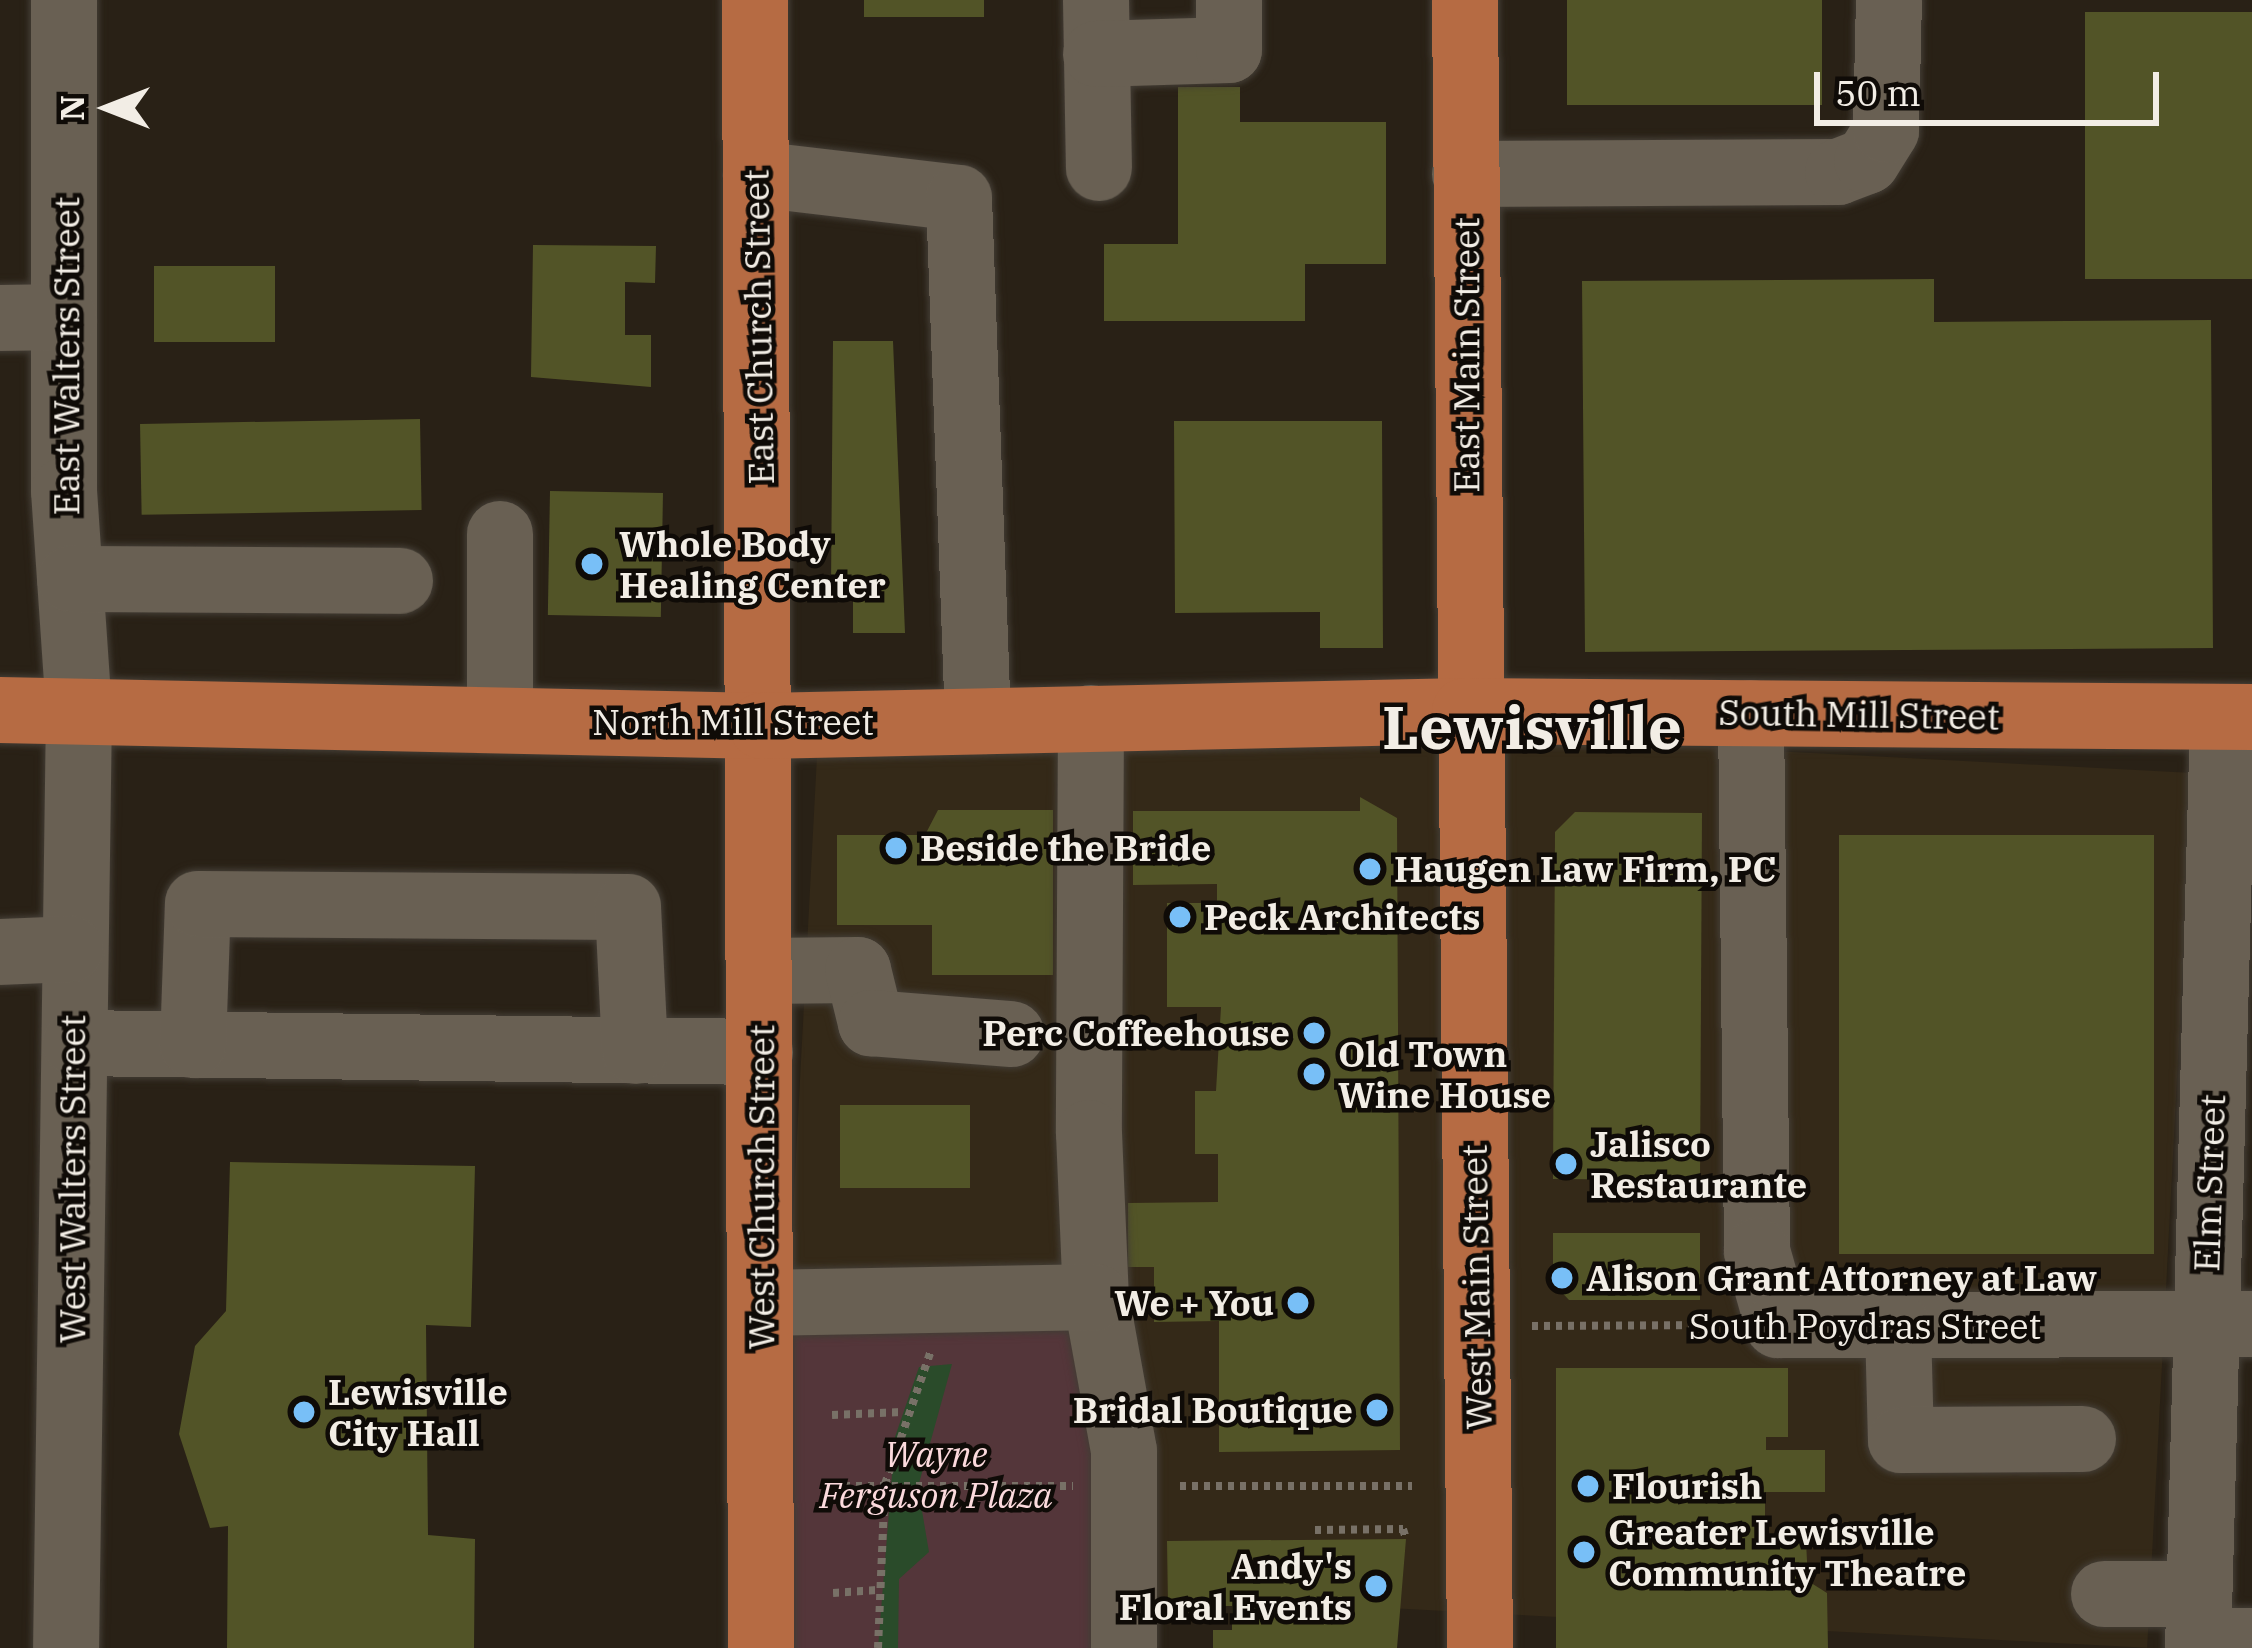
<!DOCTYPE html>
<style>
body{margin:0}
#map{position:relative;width:2252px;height:1648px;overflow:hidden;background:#292116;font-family:"IBM Plex Serif",serif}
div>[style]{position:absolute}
.built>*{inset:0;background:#342918;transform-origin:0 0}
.green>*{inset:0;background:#54363a;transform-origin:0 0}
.water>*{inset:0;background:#2a4b2a}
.building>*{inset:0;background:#525427;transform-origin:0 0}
.path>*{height:8px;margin-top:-4px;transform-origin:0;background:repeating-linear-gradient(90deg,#787167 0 6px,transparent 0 12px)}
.roads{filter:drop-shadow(0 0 3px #433d35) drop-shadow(0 0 3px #433d35)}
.minor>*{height:66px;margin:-33px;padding:0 33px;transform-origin:33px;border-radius:33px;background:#696053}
.major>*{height:66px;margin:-33px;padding:0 33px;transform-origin:33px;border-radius:33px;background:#b66b43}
.dots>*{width:33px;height:33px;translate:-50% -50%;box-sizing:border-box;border:6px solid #0f0b07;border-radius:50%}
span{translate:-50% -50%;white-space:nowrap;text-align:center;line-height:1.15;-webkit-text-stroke:9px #0f0b07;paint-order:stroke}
.street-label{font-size:36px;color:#f2ede5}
.poi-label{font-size:36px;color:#f2ede5;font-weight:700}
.left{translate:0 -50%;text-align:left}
.right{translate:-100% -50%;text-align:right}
.park-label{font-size:36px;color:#fcdadd;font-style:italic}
.town-label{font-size:60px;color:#f2ede5;font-weight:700}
.north{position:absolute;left:48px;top:48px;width:120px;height:120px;-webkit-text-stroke:9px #0f0b07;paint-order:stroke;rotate:270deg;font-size:33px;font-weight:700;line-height:48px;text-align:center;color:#f2ede5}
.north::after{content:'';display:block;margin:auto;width:42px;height:54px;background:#f2ede5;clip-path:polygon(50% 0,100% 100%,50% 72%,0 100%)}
.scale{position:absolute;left:1814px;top:72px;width:345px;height:54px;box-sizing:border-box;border:6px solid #f2ede5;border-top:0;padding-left:15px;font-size:36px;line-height:42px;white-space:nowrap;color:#f2ede5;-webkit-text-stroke:9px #0f0b07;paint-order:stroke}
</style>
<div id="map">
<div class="built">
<div style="left:2193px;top:773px;width:876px;height:1375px;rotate:93deg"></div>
</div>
<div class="green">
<div style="left:1096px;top:1297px;width:352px;height:334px;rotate:85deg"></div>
</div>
<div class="water">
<div style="clip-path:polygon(952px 1364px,918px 1487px,929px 1552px,899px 1579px,898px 1648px,878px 1648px,895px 1437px,919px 1367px)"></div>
</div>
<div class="building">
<div style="left:864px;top:0;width:120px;height:17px"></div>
<div style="left:1567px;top:0;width:255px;height:105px"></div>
<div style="left:2252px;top:12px;width:267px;height:167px;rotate:90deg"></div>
<div style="clip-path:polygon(1178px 87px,1240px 87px,1240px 122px,1386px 122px,1386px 264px,1305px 264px,1305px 321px,1104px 321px,1104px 244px,1178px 244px)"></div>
<div style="clip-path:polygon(533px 245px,656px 246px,655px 283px,625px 282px,625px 335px,651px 335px,651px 387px,531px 377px)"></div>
<div style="left:154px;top:266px;width:121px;height:76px"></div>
<div style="clip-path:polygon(1934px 279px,1934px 322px,2211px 320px,2213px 648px,1585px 652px,1582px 281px)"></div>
<div style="clip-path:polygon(833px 341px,893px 341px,905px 633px,853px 633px,853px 588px,831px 588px)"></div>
<div style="left:420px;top:419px;width:91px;height:280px;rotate:89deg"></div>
<div style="clip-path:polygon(1174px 421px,1382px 421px,1383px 648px,1320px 648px,1320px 612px,1175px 613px)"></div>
<div style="left:550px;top:491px;width:113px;height:124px;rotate:1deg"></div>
<div style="clip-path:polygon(1360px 797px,1397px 818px,1400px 1450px,1219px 1452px,1219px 1321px,1154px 1322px,1154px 1267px,1128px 1267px,1128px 1203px,1218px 1202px,1218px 1154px,1195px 1154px,1195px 1091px,1216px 1091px,1221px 1007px,1167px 1007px,1167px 903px,1217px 903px,1217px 884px,1133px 885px,1133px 811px,1360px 811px)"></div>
<div style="clip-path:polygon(938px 810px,1053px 810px,1053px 975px,932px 975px,932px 925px,837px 925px,837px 835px,925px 835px)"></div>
<div style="clip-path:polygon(1575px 812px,1702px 813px,1700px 1180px,1553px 1179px,1555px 832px)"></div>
<div style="left:2154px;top:835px;width:419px;height:315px;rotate:90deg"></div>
<div style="left:840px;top:1105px;width:130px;height:83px"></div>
<div style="clip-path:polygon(230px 1162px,475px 1166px,471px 1327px,426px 1325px,428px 1535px,475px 1539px,474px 1648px,227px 1648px,228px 1526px,210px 1528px,179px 1434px,195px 1346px,226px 1311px)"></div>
<div style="clip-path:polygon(1553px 1233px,1700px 1233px,1700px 1300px,1569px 1300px,1553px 1283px)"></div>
<div style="clip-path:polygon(1556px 1368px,1788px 1368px,1788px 1437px,1766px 1437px,1766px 1450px,1825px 1450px,1825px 1492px,1765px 1492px,1765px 1541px,1806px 1541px,1808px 1581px,1827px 1593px,1828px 1648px,1556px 1648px)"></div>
<div style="clip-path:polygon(1406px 1539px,1397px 1648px,1213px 1648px,1213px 1630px,1232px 1630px,1232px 1606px,1168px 1606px,1167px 1541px)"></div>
</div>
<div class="path">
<div style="left:1532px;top:1326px;width:189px;rotate:-0.3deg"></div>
<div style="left:832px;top:1415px;width:70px;rotate:-2.5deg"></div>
<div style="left:832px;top:1486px;width:241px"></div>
<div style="left:1180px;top:1486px;width:232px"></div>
<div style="left:1315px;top:1530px;width:88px;rotate:-0.7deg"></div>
<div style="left:1403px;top:1529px;width:10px;rotate:73deg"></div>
<div style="left:833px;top:1593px;width:44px;rotate:-3.9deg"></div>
<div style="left:878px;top:1648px;width:164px;rotate:-87.6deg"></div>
<div style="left:885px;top:1484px;width:139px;rotate:-71deg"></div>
</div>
<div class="roads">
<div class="minor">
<div style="left:64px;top:0;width:491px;rotate:90deg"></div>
<div style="left:64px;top:491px;width:221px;rotate:86.1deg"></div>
<div style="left:79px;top:711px;width:937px;rotate:90.79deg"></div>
<div style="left:1096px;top:0;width:168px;rotate:89deg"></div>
<div style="left:1096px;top:54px;width:133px;rotate:-1.7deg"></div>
<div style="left:1229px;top:50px;width:50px;rotate:-90deg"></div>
<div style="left:756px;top:174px;width:204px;rotate:6.7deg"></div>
<div style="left:959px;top:198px;width:523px;rotate:87.92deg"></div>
<div style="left:1465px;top:174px;width:373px;rotate:-0.3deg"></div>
<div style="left:1838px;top:172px;width:31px;rotate:-21deg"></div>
<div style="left:1867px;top:161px;width:36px;rotate:-58deg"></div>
<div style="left:1886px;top:130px;width:130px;rotate:-88.7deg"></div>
<div style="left:0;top:318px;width:64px;rotate:-0.9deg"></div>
<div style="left:500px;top:534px;width:186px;rotate:90deg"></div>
<div style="left:70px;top:579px;width:330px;rotate:0.3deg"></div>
<div style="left:1751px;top:713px;width:538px;rotate:89.36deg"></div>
<div style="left:1757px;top:1251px;width:77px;rotate:74.2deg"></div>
<div style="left:1778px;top:1325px;width:474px;rotate:-0.1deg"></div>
<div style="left:1091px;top:718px;width:415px;rotate:90.3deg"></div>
<div style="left:1089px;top:1133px;width:164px;rotate:87.6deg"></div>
<div style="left:1096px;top:1297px;width:157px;rotate:79.7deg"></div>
<div style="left:1124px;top:1451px;width:197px;rotate:90deg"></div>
<div style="left:0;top:952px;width:71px;rotate:-2.4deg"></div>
<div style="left:761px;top:971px;width:97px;rotate:-0.6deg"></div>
<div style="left:858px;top:970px;width:55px;rotate:76.2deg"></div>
<div style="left:871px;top:1023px;width:141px;rotate:4.5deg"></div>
<div style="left:75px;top:1043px;width:685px;rotate:0.75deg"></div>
<div style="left:193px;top:1045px;width:141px;rotate:-88deg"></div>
<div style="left:198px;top:904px;width:430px;rotate:0.4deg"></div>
<div style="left:628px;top:907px;width:144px;rotate:87.2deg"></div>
<div style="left:762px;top:1303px;width:334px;rotate:-1deg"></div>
<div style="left:1898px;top:1327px;width:113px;rotate:88.5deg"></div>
<div style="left:1901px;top:1440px;width:182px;rotate:-0.3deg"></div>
<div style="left:2104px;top:1594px;width:95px"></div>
<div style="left:2198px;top:1641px;width:54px"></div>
<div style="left:2198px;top:1648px;width:931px;rotate:-88.46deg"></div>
</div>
<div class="major">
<div style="left:755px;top:0;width:1648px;rotate:89.79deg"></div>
<div style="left:1465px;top:0;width:1648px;rotate:89.48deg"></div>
<div style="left:0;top:710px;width:762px;rotate:1.2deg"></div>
<div style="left:762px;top:726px;width:703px;rotate:-1.22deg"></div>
<div style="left:1465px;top:711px;width:787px;rotate:0.44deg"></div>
</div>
</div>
<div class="dots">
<div style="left:592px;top:564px;background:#78bff7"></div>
<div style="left:896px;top:848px;background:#78bff7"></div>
<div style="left:1370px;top:869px;background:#78bff7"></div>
<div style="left:1180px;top:917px;background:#78bff7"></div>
<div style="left:1314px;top:1033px;background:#78bff7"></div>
<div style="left:1314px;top:1074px;background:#78bff7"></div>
<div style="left:1566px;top:1164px;background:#78bff7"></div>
<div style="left:1562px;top:1278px;background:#78bff7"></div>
<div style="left:1298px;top:1303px;background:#78bff7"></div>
<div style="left:1377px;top:1410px;background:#78bff7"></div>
<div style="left:304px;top:1412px;background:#78bff7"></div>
<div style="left:1588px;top:1486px;background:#78bff7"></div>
<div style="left:1584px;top:1552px;background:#78bff7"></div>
<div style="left:1376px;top:1586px;background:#78bff7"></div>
</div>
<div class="street-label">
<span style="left:758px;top:327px;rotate:-91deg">East Church Street</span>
<span style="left:1466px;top:355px;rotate:-90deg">East Main Street</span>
<span style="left:66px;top:356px;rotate:-90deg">East Walters Street</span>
<span style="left:1859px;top:714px;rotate:1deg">South Mill Street</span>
<span style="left:733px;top:722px">North Mill Street</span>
<span style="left:72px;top:1179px;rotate:-90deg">West Walters Street</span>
<span style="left:2209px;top:1183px;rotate:-88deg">Elm Street</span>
<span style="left:761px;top:1187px;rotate:-90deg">West Church Street</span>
<span style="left:1476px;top:1287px;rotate:-91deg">West Main Street</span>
<span style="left:1865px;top:1326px">South Poydras Street</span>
</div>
<div class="poi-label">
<span class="left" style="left:619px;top:564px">Whole Body<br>Healing Center</span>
<span class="left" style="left:920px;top:848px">Beside the Bride</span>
<span class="left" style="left:1394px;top:869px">Haugen Law Firm, PC</span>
<span class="left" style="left:1204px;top:917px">Peck Architects</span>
<span class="right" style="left:1290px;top:1033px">Perc Coffeehouse</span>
<span class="left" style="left:1338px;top:1074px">Old Town<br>Wine House</span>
<span class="left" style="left:1590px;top:1164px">Jalisco<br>Restaurante</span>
<span class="left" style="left:1586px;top:1278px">Alison Grant Attorney at Law</span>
<span class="right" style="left:1274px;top:1303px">We + You</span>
<span class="left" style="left:328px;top:1412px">Lewisville<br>City Hall</span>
<span class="right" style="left:1353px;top:1410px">Bridal Boutique</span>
<span class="left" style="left:1612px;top:1486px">Flourish</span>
<span class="left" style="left:1608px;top:1552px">Greater Lewisville<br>Community Theatre</span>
<span class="right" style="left:1352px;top:1586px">Andy's<br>Floral Events</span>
</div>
<div class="park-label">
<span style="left:936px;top:1474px">Wayne<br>Ferguson Plaza</span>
</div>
<div class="town-label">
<span style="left:1532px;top:726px">Lewisville</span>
</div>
<div class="north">N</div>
<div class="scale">50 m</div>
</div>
